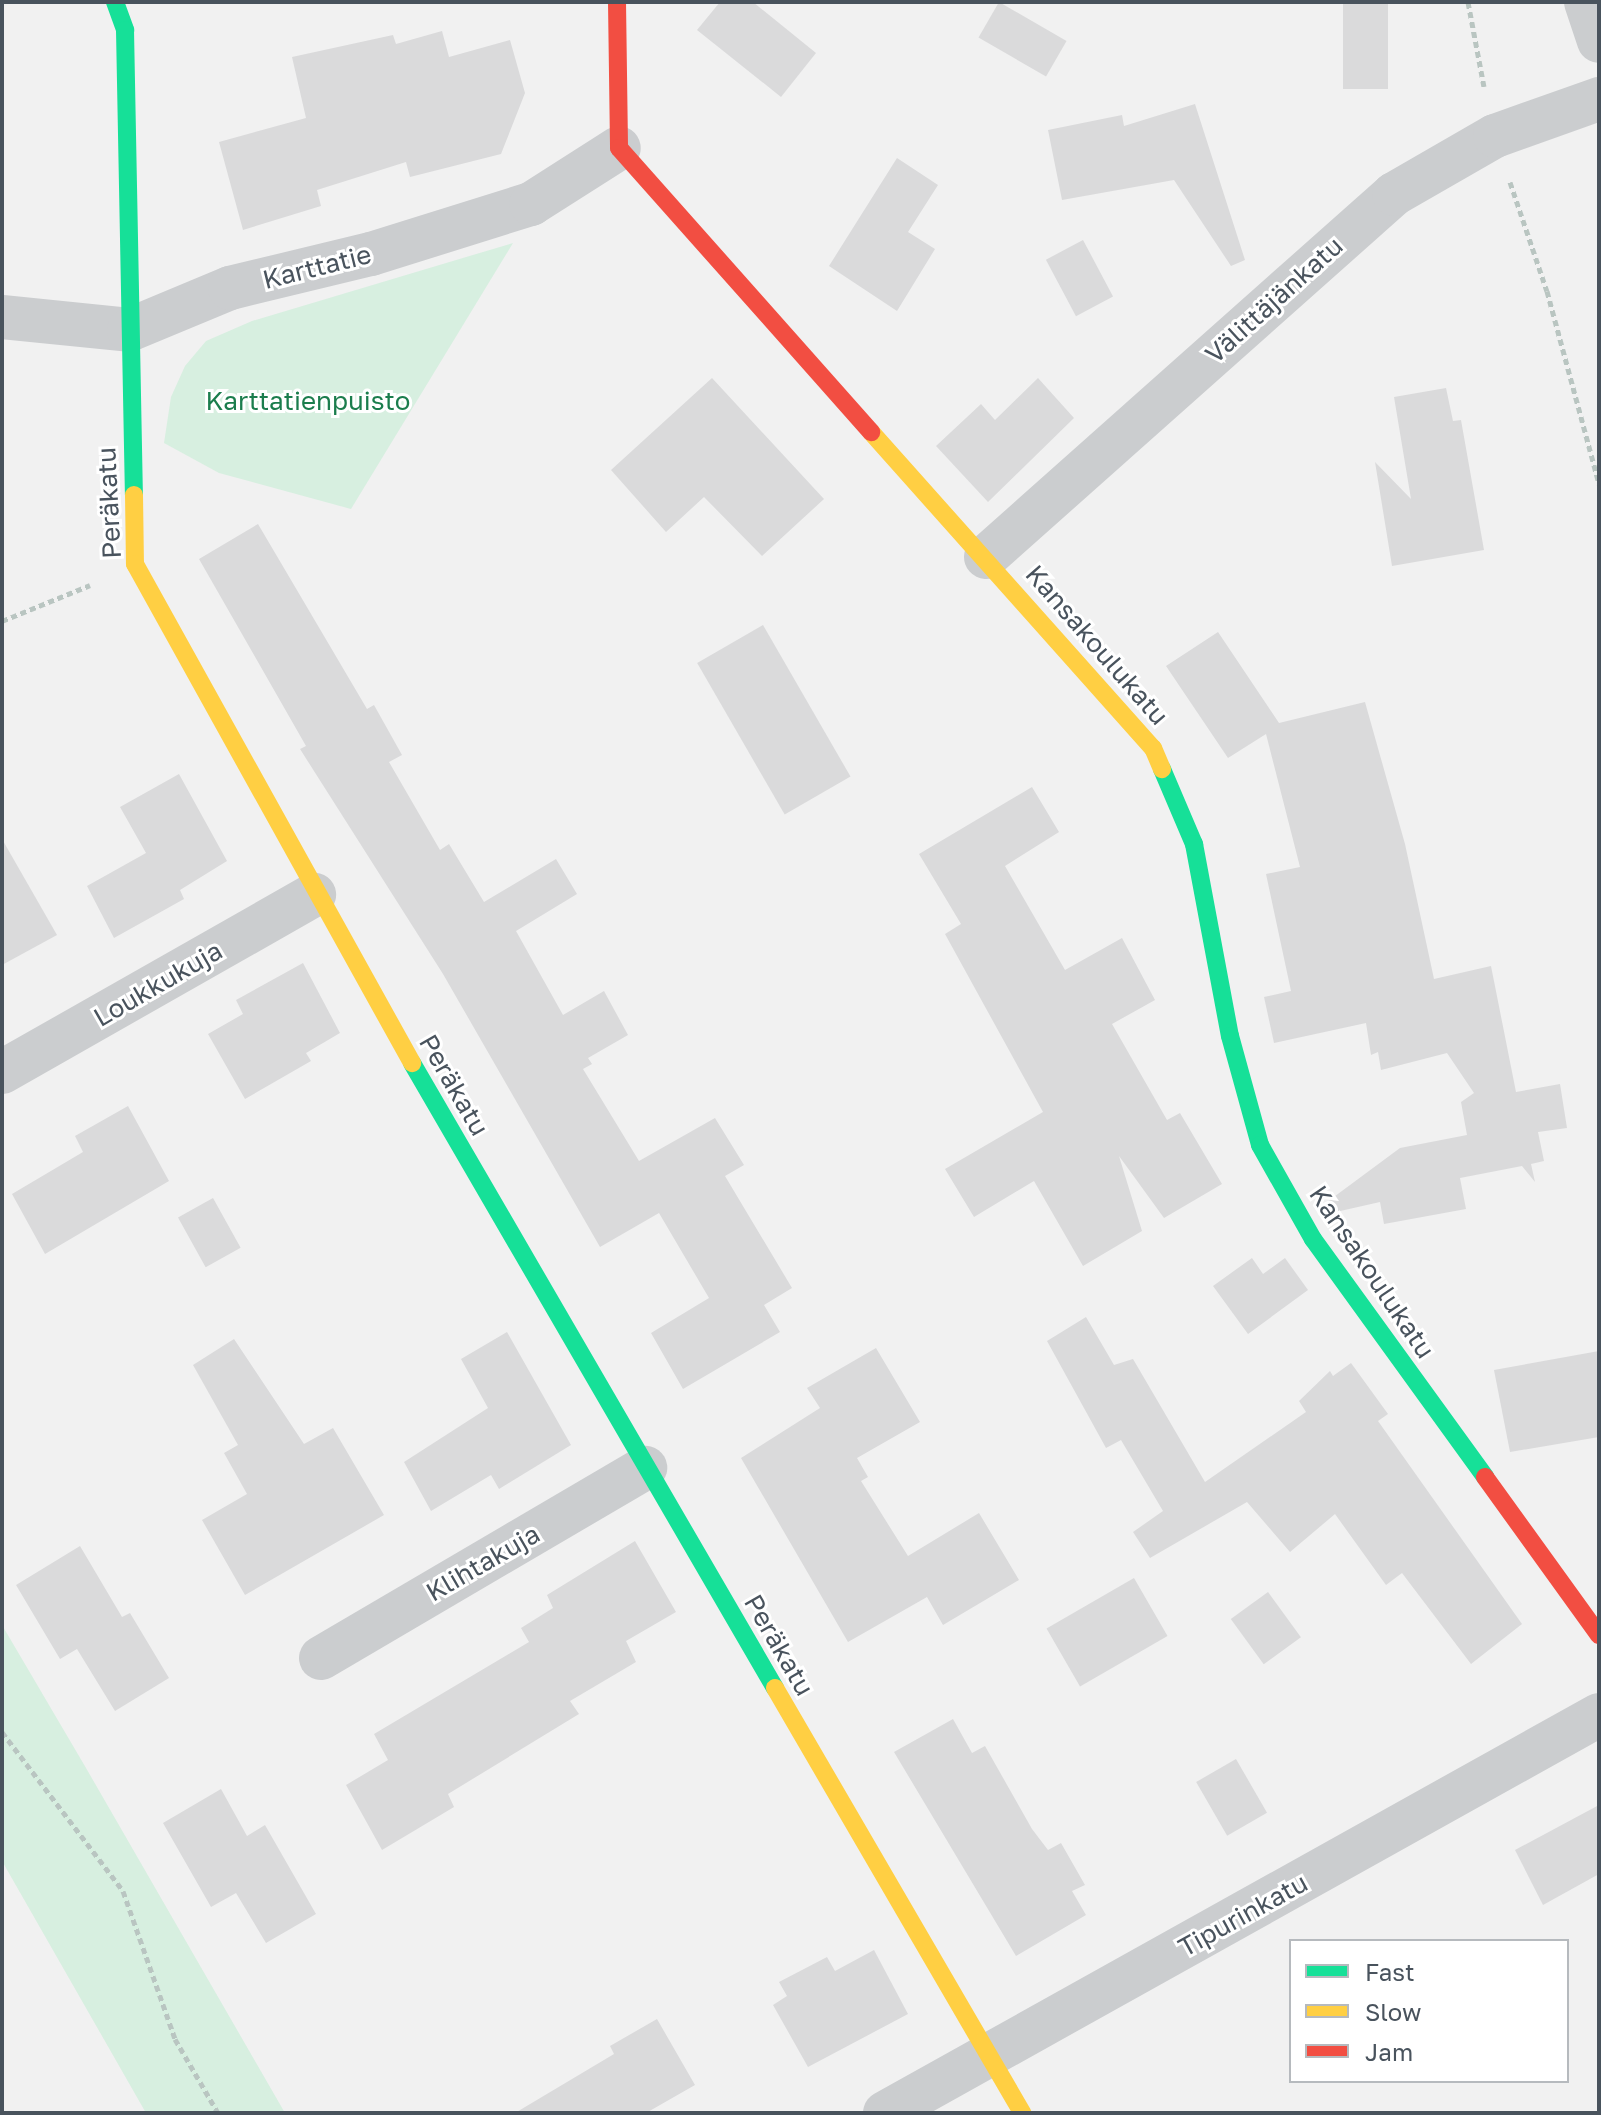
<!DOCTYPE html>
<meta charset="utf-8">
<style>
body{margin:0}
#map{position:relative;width:1601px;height:2115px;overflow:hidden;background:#f1f1f1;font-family:"Golos Text",sans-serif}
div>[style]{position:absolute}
.green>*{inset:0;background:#d7efe0}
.building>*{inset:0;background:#dadadb;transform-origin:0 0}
.path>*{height:5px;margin-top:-2.5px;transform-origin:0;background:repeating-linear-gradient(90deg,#b9c5c1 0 6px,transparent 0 10px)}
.street>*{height:44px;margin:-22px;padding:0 22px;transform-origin:22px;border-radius:22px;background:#cbcdcf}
.fast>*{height:18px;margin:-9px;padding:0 9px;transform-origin:9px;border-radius:9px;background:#16e098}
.slow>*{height:18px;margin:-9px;padding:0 9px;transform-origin:9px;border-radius:9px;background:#ffcf43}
.jam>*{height:18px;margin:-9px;padding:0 9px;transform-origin:9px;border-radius:9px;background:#f24e42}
span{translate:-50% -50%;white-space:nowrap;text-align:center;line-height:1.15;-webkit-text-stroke:6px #fff;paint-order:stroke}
.street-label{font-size:26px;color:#49535d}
.park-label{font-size:26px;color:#1b7d4d}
.frame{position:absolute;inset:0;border:4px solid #49535d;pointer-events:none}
.legend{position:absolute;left:1289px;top:1939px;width:280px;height:144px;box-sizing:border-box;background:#fff;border:2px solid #b6babe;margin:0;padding:10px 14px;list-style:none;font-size:24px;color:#49535d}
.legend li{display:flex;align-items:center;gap:16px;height:40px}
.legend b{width:40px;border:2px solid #b6babe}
</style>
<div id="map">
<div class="green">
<div style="clip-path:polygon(513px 243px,351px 509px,219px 473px,164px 443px,171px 397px,185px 366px,206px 341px,252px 321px)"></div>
<div style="clip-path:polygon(2px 1625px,86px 1768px,285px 2113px,146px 2113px,2px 1861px)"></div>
</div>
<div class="building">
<div style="clip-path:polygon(720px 2px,753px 2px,816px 53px,781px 97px,697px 30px)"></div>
<div style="left:999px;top:2px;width:78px;height:41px;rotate:30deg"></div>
<div style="left:1343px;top:2px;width:45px;height:87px"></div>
<div style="clip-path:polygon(442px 31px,449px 57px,510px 40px,525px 93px,501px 154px,410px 177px,406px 162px,317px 190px,321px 206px,243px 230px,219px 142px,306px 118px,292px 57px,393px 35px,396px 44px)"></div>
<div style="clip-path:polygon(1195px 104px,1245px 260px,1231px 266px,1174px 180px,1062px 200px,1048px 130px,1122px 115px,1124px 126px)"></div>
<div style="clip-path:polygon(897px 158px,938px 185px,908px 232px,935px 249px,897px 311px,829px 266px)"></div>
<div style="left:1083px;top:240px;width:64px;height:42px;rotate:62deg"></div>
<div style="clip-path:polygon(712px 378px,824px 499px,762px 556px,704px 497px,666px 532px,611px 470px)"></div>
<div style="clip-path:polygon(1038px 378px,1074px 418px,988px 502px,936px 446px,981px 404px,995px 420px)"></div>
<div style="clip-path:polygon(1446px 388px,1453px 421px,1461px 420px,1484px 550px,1392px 566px,1375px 462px,1411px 499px,1394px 397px)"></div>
<div style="clip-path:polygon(258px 524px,367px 709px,374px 705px,402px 755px,389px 762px,440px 850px,449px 844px,484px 902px,556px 859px,577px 894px,516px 931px,563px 1015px,604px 991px,628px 1035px,588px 1058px,592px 1064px,583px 1069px,639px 1161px,715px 1118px,744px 1165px,725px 1176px,792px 1288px,764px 1305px,780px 1332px,683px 1389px,651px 1333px,709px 1298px,659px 1213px,600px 1247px,443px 974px,300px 749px,306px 746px,199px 559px)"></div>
<div style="left:763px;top:625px;width:175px;height:76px;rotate:60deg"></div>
<div style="clip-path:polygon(1218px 632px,1279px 723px,1365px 702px,1405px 844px,1434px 979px,1491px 966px,1516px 1092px,1560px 1084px,1567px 1128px,1538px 1132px,1544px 1161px,1531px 1164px,1535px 1182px,1522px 1166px,1460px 1178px,1466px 1209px,1384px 1224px,1380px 1202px,1327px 1214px,1323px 1205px,1400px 1148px,1467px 1135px,1461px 1102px,1474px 1093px,1447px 1053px,1381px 1070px,1378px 1052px,1371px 1055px,1366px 1023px,1274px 1043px,1264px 997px,1291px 991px,1266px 874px,1300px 867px,1266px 734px,1228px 758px,1166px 666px)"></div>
<div style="clip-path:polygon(179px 774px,227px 861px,180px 890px,184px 899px,114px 938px,87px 886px,146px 853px,120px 807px)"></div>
<div style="clip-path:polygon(1032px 787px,1059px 832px,1005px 866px,1065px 970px,1122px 938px,1155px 1000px,1112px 1024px,1167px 1120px,1180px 1113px,1222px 1184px,1164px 1218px,1119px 1156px,1142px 1231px,1083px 1266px,1034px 1181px,974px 1217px,945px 1169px,1043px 1112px,945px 934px,961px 924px,919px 854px)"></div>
<div style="clip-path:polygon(2px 839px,57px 935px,2px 965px)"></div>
<div style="clip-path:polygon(303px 963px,340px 1033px,306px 1053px,311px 1061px,245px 1099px,208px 1034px,243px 1014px,236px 1000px)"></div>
<div style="clip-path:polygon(128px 1106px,169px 1181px,45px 1254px,12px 1194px,83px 1152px,75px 1136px)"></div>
<div style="left:213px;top:1198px;width:57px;height:40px;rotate:61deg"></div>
<div style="clip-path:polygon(1252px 1258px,1263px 1274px,1285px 1258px,1308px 1290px,1248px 1334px,1213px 1286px)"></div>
<div style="clip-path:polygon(1086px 1317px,1114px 1365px,1133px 1359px,1205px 1482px,1306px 1412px,1299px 1401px,1330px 1371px,1333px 1376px,1351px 1363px,1388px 1414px,1378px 1421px,1522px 1624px,1471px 1664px,1402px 1573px,1386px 1585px,1335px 1514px,1290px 1552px,1247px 1502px,1150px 1558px,1133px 1532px,1163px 1511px,1121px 1440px,1106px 1448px,1047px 1341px)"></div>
<div style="clip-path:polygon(507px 1332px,571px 1445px,499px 1489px,491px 1475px,431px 1511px,404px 1462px,488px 1408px,461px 1359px)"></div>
<div style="clip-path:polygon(234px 1339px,304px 1444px,333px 1428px,384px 1515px,245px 1595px,202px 1520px,247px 1494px,224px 1453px,238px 1445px,193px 1365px)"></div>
<div style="clip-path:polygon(876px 1348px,920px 1422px,857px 1458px,868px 1477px,861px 1481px,908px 1556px,979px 1513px,1019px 1580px,943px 1625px,927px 1597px,848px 1642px,741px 1458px,820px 1408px,807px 1388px)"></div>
<div style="clip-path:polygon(1599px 1351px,1599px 1437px,1510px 1452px,1494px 1370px)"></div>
<div style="clip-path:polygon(635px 1541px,676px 1612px,626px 1641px,636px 1662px,570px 1701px,579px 1714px,448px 1794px,454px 1807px,382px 1850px,346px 1785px,388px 1760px,374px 1734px,529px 1642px,521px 1628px,553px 1608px,547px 1595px)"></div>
<div style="clip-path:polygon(80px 1546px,122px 1617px,130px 1613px,169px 1678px,115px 1711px,77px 1649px,60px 1659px,16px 1585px)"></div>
<div style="left:1134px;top:1578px;width:67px;height:101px;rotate:60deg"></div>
<div style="left:1268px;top:1592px;width:56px;height:46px;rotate:54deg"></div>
<div style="clip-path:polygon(953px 1719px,972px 1753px,985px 1746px,1032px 1829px,1048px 1850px,1061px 1843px,1085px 1885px,1072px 1891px,1086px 1915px,1016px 1956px,894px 1752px)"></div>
<div style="left:1236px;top:1759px;width:62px;height:46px;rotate:60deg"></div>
<div style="clip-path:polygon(221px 1789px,247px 1836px,265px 1825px,316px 1914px,266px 1943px,236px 1893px,211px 1907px,163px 1823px)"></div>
<div style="clip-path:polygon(1599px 1805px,1599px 1874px,1543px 1905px,1515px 1850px)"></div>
<div style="clip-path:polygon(874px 1950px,908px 2014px,808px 2067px,773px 2005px,787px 1996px,779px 1982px,827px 1957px,835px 1971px)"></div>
<div style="clip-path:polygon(657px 2019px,695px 2085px,646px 2113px,515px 2113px,614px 2054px,610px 2046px)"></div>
</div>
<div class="path">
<div style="left:1468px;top:2px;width:86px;rotate:79.3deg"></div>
<div style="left:1510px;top:182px;width:115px;rotate:71.3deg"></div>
<div style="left:1547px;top:291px;width:200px;rotate:74.9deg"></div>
<div style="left:2px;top:621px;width:95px;rotate:-22.2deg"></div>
<div style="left:2px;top:1732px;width:200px;rotate:52.7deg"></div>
<div style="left:123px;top:1891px;width:157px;rotate:70.6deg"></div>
<div style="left:175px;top:2039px;width:86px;rotate:59.8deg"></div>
</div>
<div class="street">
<div style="left:1586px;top:2px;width:41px;rotate:71.6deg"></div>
<div style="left:2px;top:317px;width:128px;rotate:5.8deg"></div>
<div style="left:129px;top:330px;width:109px;rotate:-22.6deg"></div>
<div style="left:230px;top:288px;width:145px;rotate:-13.6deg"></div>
<div style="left:371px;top:254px;width:168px;rotate:-17.4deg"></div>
<div style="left:531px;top:204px;width:104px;rotate:-32.5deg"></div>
<div style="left:986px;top:557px;width:546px;rotate:-41.66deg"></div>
<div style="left:1394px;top:194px;width:116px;rotate:-29.9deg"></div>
<div style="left:1495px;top:136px;width:110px;rotate:-19.6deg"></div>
<div style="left:2px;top:1072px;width:359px;rotate:-29.6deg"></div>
<div style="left:321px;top:1658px;width:376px;rotate:-30.4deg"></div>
<div style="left:885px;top:2113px;width:817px;rotate:-29.14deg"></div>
</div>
<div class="fast">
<div style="left:115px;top:2px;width:30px;rotate:70deg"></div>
<div style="left:125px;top:30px;width:465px;rotate:88.9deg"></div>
<div style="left:1162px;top:769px;width:82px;rotate:66.9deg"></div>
<div style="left:1194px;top:844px;width:195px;rotate:79.4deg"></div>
<div style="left:1230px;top:1036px;width:113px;rotate:74.6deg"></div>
<div style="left:1260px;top:1145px;width:108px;rotate:60.6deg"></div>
<div style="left:1313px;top:1239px;width:294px;rotate:54.1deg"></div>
<div style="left:412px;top:1063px;width:723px;rotate:59.85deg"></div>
</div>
<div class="slow">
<div style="left:871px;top:432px;width:424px;rotate:48.3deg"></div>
<div style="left:1153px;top:748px;width:23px;rotate:67deg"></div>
<div style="left:134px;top:495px;width:69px;rotate:89.2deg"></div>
<div style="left:135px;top:564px;width:571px;rotate:60.96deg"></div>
<div style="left:775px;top:1688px;width:492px;rotate:59.8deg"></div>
</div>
<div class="jam">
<div style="left:617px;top:2px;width:146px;rotate:89.2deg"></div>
<div style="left:619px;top:148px;width:380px;rotate:48.4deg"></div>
<div style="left:1485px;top:1477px;width:195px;rotate:54.2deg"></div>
</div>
<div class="street-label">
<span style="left:317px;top:267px;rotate:-14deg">Karttatie</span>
<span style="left:1274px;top:300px;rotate:-42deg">Välittäjänkatu</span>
<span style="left:109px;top:503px;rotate:-93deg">Peräkatu</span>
<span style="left:1097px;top:645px;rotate:49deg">Kansakoulukatu</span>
<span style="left:158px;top:984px;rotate:-30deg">Loukkukuja</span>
<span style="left:454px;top:1085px;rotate:60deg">Peräkatu</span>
<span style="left:1372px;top:1272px;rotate:56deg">Kansakoulukatu</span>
<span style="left:483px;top:1563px;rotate:-30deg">Klihtakuja</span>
<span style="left:779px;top:1645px;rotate:60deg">Peräkatu</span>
<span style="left:1243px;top:1915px;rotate:-29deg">Tipurinkatu</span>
</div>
<div class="park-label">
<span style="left:308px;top:401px">Karttatienpuisto</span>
</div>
<div class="frame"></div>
<ul class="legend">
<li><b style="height:10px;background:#16e098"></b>Fast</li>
<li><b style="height:10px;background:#ffcf43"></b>Slow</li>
<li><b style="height:10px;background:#f24e42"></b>Jam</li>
</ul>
</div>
